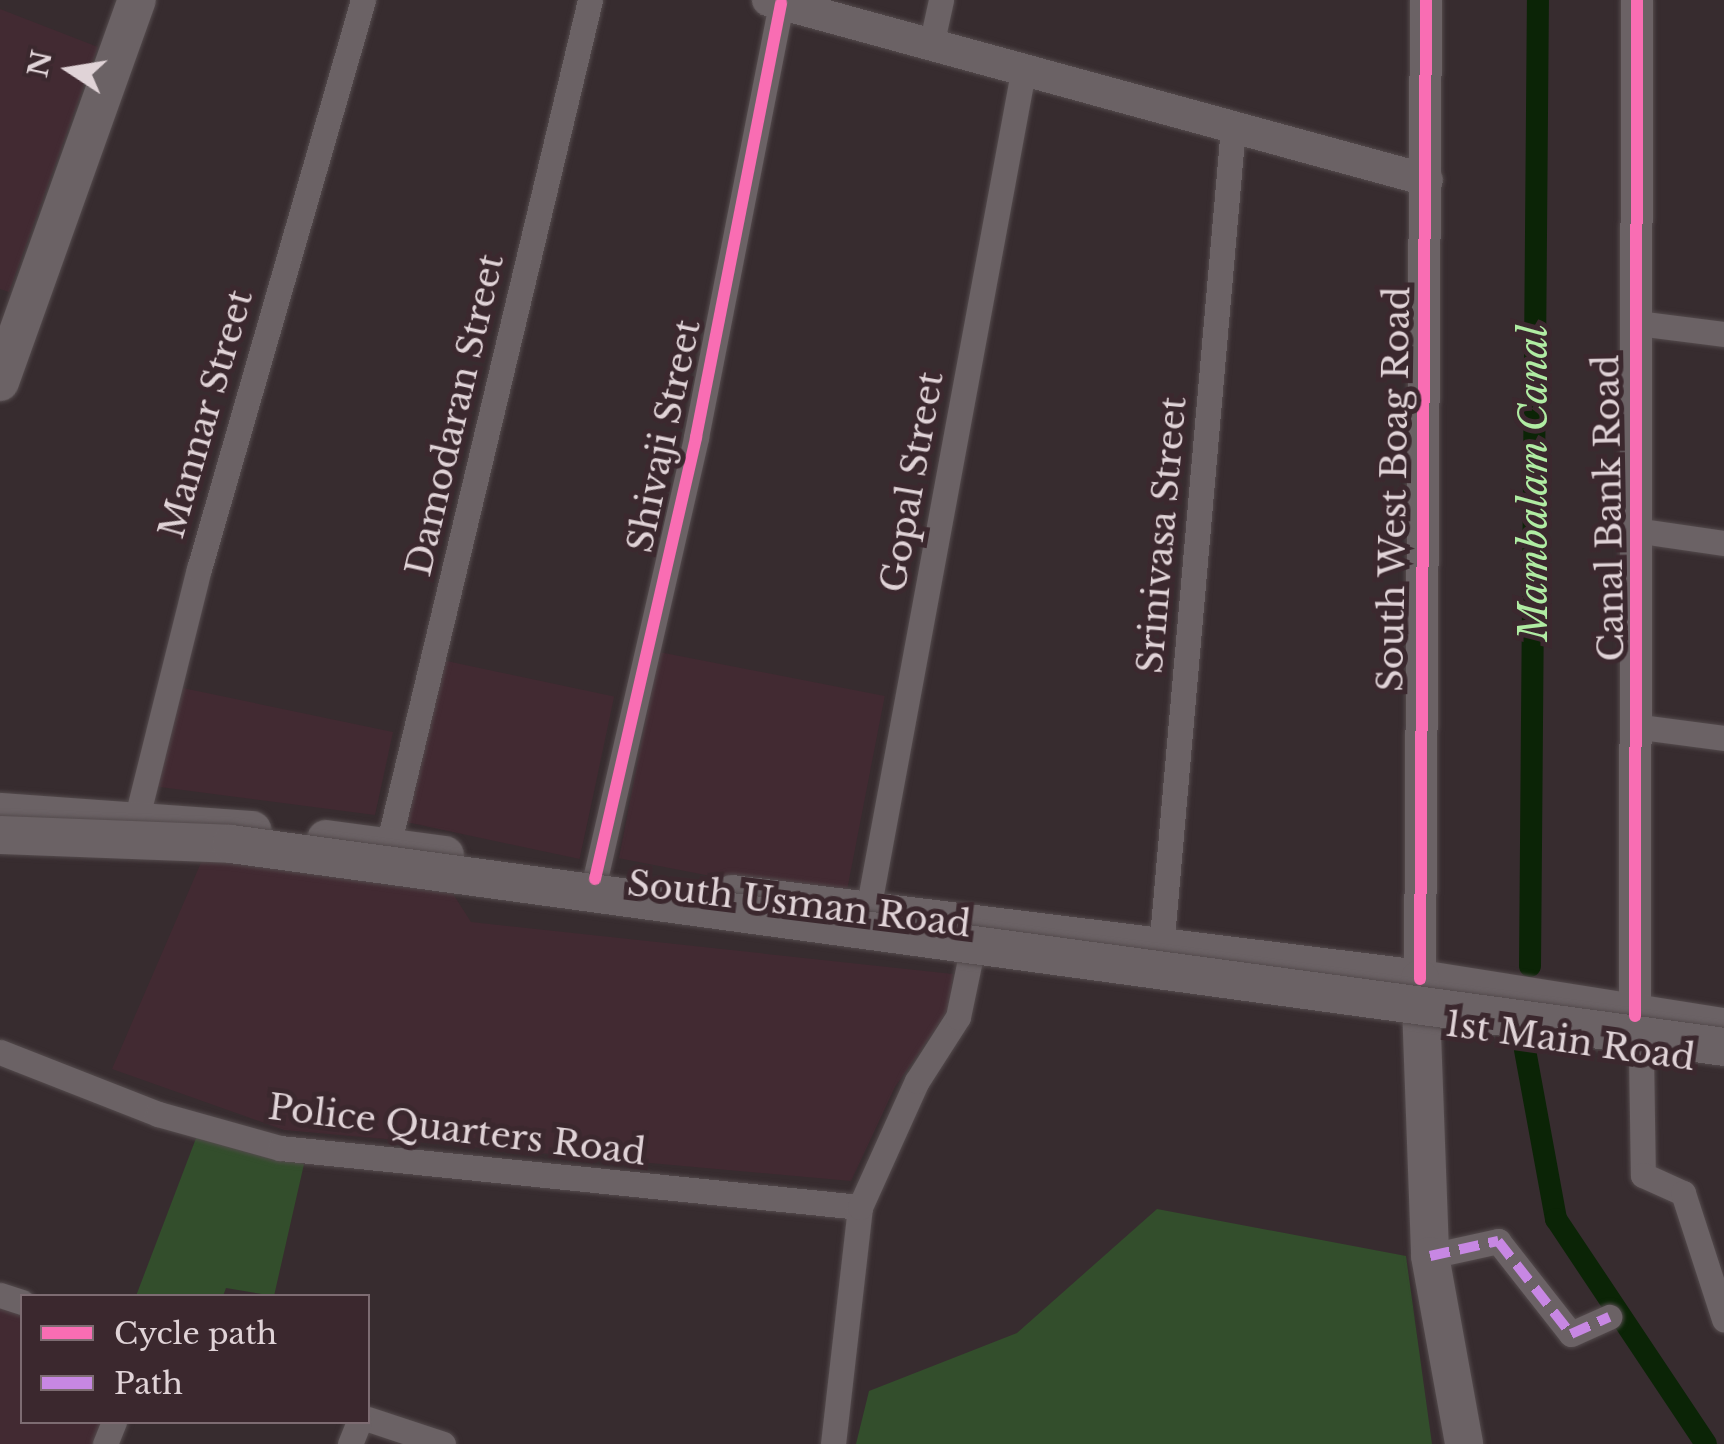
<!DOCTYPE html>
<style>
body{margin:0}
#map{position:relative;width:1724px;height:1444px;overflow:hidden;background:#372c2f;font-family:"Libre Baskerville",serif}
div>[style]{position:absolute}
.built>*{inset:0;background:#422a32;transform-origin:0 0}
.green>*{inset:0;background:#334e2c}
.canal>*{height:22px;margin:-11px;padding:0 11px;transform-origin:11px;border-radius:11px;background:#0b2406}
.roads{filter:drop-shadow(0 0 2px #544b4d) drop-shadow(0 0 2px #544b4d)}
.minor>*{height:25px;margin:-12.5px;padding:0 12.5px;transform-origin:12.5px;border-radius:12.5px;background:#6b6265}
.tertiary>*{height:32px;margin:-16px;padding:0 16px;transform-origin:16px;border-radius:16px;background:#6b6265}
.secondary>*{height:38px;margin:-19px;padding:0 19px;transform-origin:19px;border-radius:19px;background:#6b6265}
.bridges{filter:drop-shadow(0 0 2px #544b4d) drop-shadow(0 0 2px #544b4d)}
.secondary-bridge>*{height:38px;margin:-19px;padding:0 19px;transform-origin:19px;border-radius:19px;background:#6b6265}
.quiet>*{height:10px;margin-top:-5px;transform-origin:0;background:repeating-linear-gradient(90deg,#c787e3 0 20px,transparent 0 30px)}
.cycleway>*{height:12px;margin:-6px;padding:0 6px;transform-origin:6px;border-radius:6px;background:#f96db3}
span{translate:-50% -50%;white-space:nowrap;text-align:center;line-height:1.15;-webkit-text-stroke:10px #3b282e;paint-order:stroke}
.street-label{font-size:35px;color:#e0d3d7}
.water-label{font-size:38px;color:#b0eca3;font-style:italic}
.legend{position:absolute;left:20px;top:1294px;width:350px;height:130px;box-sizing:border-box;background:#3b282e;border:2px solid #7d6c72;margin:0;padding:12px 18px;list-style:none;font-size:30px;color:#e0d3d7}
.legend li{display:flex;align-items:center;gap:20px;height:50px}
.legend b{width:50px;border:2px solid #7d6c72}
.north{position:absolute;left:20px;top:20px;width:100px;height:100px;-webkit-text-stroke:8px #3b282e;paint-order:stroke;rotate:282deg;font-size:28px;font-weight:700;line-height:40px;text-align:center;color:#e0d3d7}
.north::after{content:'';display:block;margin:auto;width:35px;height:45px;background:#e0d3d7;clip-path:polygon(50% 0,100% 100%,50% 72%,0 100%)}
</style>
<div id="map">
<div class="built">
<div style="clip-path:polygon(0 9px,98px 47px,9px 292px,0 289px)"></div>
<div style="left:659px;top:652px;width:230px;height:210px;rotate:11deg"></div>
<div style="left:442px;top:660px;width:176px;height:166px;rotate:12deg"></div>
<div style="clip-path:polygon(178px 687px,393px 732px,375px 815px,152px 786px)"></div>
<div style="clip-path:polygon(203px 858px,448px 886px,471px 922px,953px 974px,949px 1009px,895px 1087px,851px 1181px,284px 1130px,112px 1069px)"></div>
<div style="clip-path:polygon(0 1300px,22px 1308px,22px 1422px,105px 1422px,96px 1444px,0 1444px)"></div>
</div>
<div class="green">
<div style="clip-path:polygon(198px 1133px,304px 1164px,274px 1296px,226px 1288px,223px 1296px,136px 1296px)"></div>
<div style="clip-path:polygon(1157px 1209px,1406px 1256px,1432px 1444px,856px 1444px,869px 1391px,1017px 1333px)"></div>
</div>
<div class="canal">
<div style="left:1530px;top:966px;width:966px;rotate:-89.53deg"></div>
<div style="left:1525px;top:1050px;width:172px;rotate:79.6deg"></div>
<div style="left:1556px;top:1219px;width:270px;rotate:56.3deg"></div>
</div>
<div class="roads">
<div class="minor">
<div style="left:932px;top:41px;width:42px;rotate:-77.6deg"></div>
<div style="left:1637px;top:323px;width:88px;rotate:7.2deg"></div>
<div style="left:1641px;top:531px;width:84px;rotate:8.2deg"></div>
<div style="left:1641px;top:727px;width:84px;rotate:7.5deg"></div>
<div style="left:133px;top:833px;width:272px;rotate:-76deg"></div>
<div style="left:199px;top:569px;width:592px;rotate:-73.92deg"></div>
<div style="left:388px;top:846px;width:870px;rotate:-76.57deg"></div>
<div style="left:595px;top:879px;width:453px;rotate:-77.1deg"></div>
<div style="left:696px;top:437px;width:442px;rotate:-78.9deg"></div>
<div style="left:868px;top:910px;width:857px;rotate:-79.52deg"></div>
<div style="left:1161px;top:949px;width:825px;rotate:-84.99deg"></div>
<div style="left:0;top:1052px;width:170px;rotate:21.4deg"></div>
<div style="left:158px;top:1114px;width:127px;rotate:15.6deg"></div>
<div style="left:280px;top:1148px;width:583px;rotate:5.81deg"></div>
<div style="left:1641px;top:1054px;width:121px;rotate:89.1deg"></div>
<div style="left:1643px;top:1175px;width:44px;rotate:24.2deg"></div>
<div style="left:1683px;top:1193px;width:133px;rotate:72deg"></div>
<div style="left:1430px;top:1256px;width:70px;rotate:-12.4deg"></div>
<div style="left:1498px;top:1241px;width:118px;rotate:51.9deg"></div>
<div style="left:1571px;top:1334px;width:42px;rotate:-24.1deg"></div>
<div style="left:0;top:1295px;width:23px;rotate:18deg"></div>
<div style="left:368px;top:1419px;width:79px;rotate:18.4deg"></div>
<div style="left:105px;top:1444px;width:24px;rotate:-68deg"></div>
<div style="left:350px;top:1444px;width:24px;rotate:-68deg"></div>
<div style="left:833px;top:1444px;width:239px;rotate:-83.5deg"></div>
<div style="left:860px;top:1207px;width:138px;rotate:-65.7deg"></div>
<div style="left:917px;top:1081px;width:76px;rotate:-57.4deg"></div>
<div style="left:958px;top:1017px;width:63px;rotate:-78.2deg"></div>
</div>
<div class="tertiary">
<div style="left:768px;top:0;width:683px;rotate:15.28deg"></div>
<div style="left:1420px;top:979px;width:979px;rotate:-89.65deg"></div>
<div style="left:1635px;top:1016px;width:1016px;rotate:-89.89deg"></div>
</div>
<div class="secondary">
<div style="left:0;top:382px;width:406px;rotate:-70.3deg"></div>
<div style="left:0;top:812px;width:253px;rotate:4.1deg"></div>
<div style="left:326px;top:839px;width:120px;rotate:7.7deg"></div>
<div style="left:732px;top:894px;width:693px;rotate:7.04deg"></div>
<div style="left:1420px;top:979px;width:308px;rotate:9deg"></div>
<div style="left:1420px;top:979px;width:277px;rotate:87.9deg"></div>
<div style="left:1430px;top:1256px;width:191px;rotate:79.7deg"></div>
</div>
</div>
<div class="bridges">
<div class="secondary-bridge">
<div style="left:0;top:835px;width:231px;rotate:2.2deg"></div>
<div style="left:231px;top:844px;width:1507px;rotate:7.74deg"></div>
</div>
</div>
<div class="quiet">
<div style="left:1430px;top:1256px;width:70px;rotate:-12.4deg"></div>
<div style="left:1498px;top:1241px;width:118px;rotate:51.9deg"></div>
<div style="left:1571px;top:1334px;width:42px;rotate:-24.1deg"></div>
</div>
<div class="cycleway">
<div style="left:595px;top:879px;width:453px;rotate:-77.1deg"></div>
<div style="left:696px;top:437px;width:442px;rotate:-78.9deg"></div>
<div style="left:1420px;top:979px;width:979px;rotate:-89.65deg"></div>
<div style="left:1635px;top:1016px;width:1016px;rotate:-89.89deg"></div>
</div>
<div class="street-label">
<span style="left:206px;top:414px;rotate:-74deg">Mannar Street</span>
<span style="left:455px;top:415px;rotate:-77deg">Damodaran Street</span>
<span style="left:664px;top:436px;rotate:-78deg">Shivaji Street</span>
<span style="left:912px;top:482px;rotate:-80deg">Gopal Street</span>
<span style="left:1394px;top:489px;rotate:-89deg">South West Boag Road</span>
<span style="left:1609px;top:508px;rotate:-91deg">Canal Bank Road</span>
<span style="left:1162px;top:535px;rotate:-85deg">Srinivasa Street</span>
<span style="left:799px;top:904px;rotate:7deg">South Usman Road</span>
<span style="left:1570px;top:1041px;rotate:8deg">1st Main Road</span>
<span style="left:457px;top:1130px;rotate:7deg">Police Quarters Road</span>
</div>
<div class="water-label">
<span style="left:1534px;top:483px;rotate:-90deg">Mambalam Canal</span>
</div>
<ul class="legend">
<li><b style="height:12px;background:#f96db3"></b>Cycle path</li>
<li><b style="height:12px;background:#c787e3"></b>Path</li>
</ul>
<div class="north">N</div>
</div>
